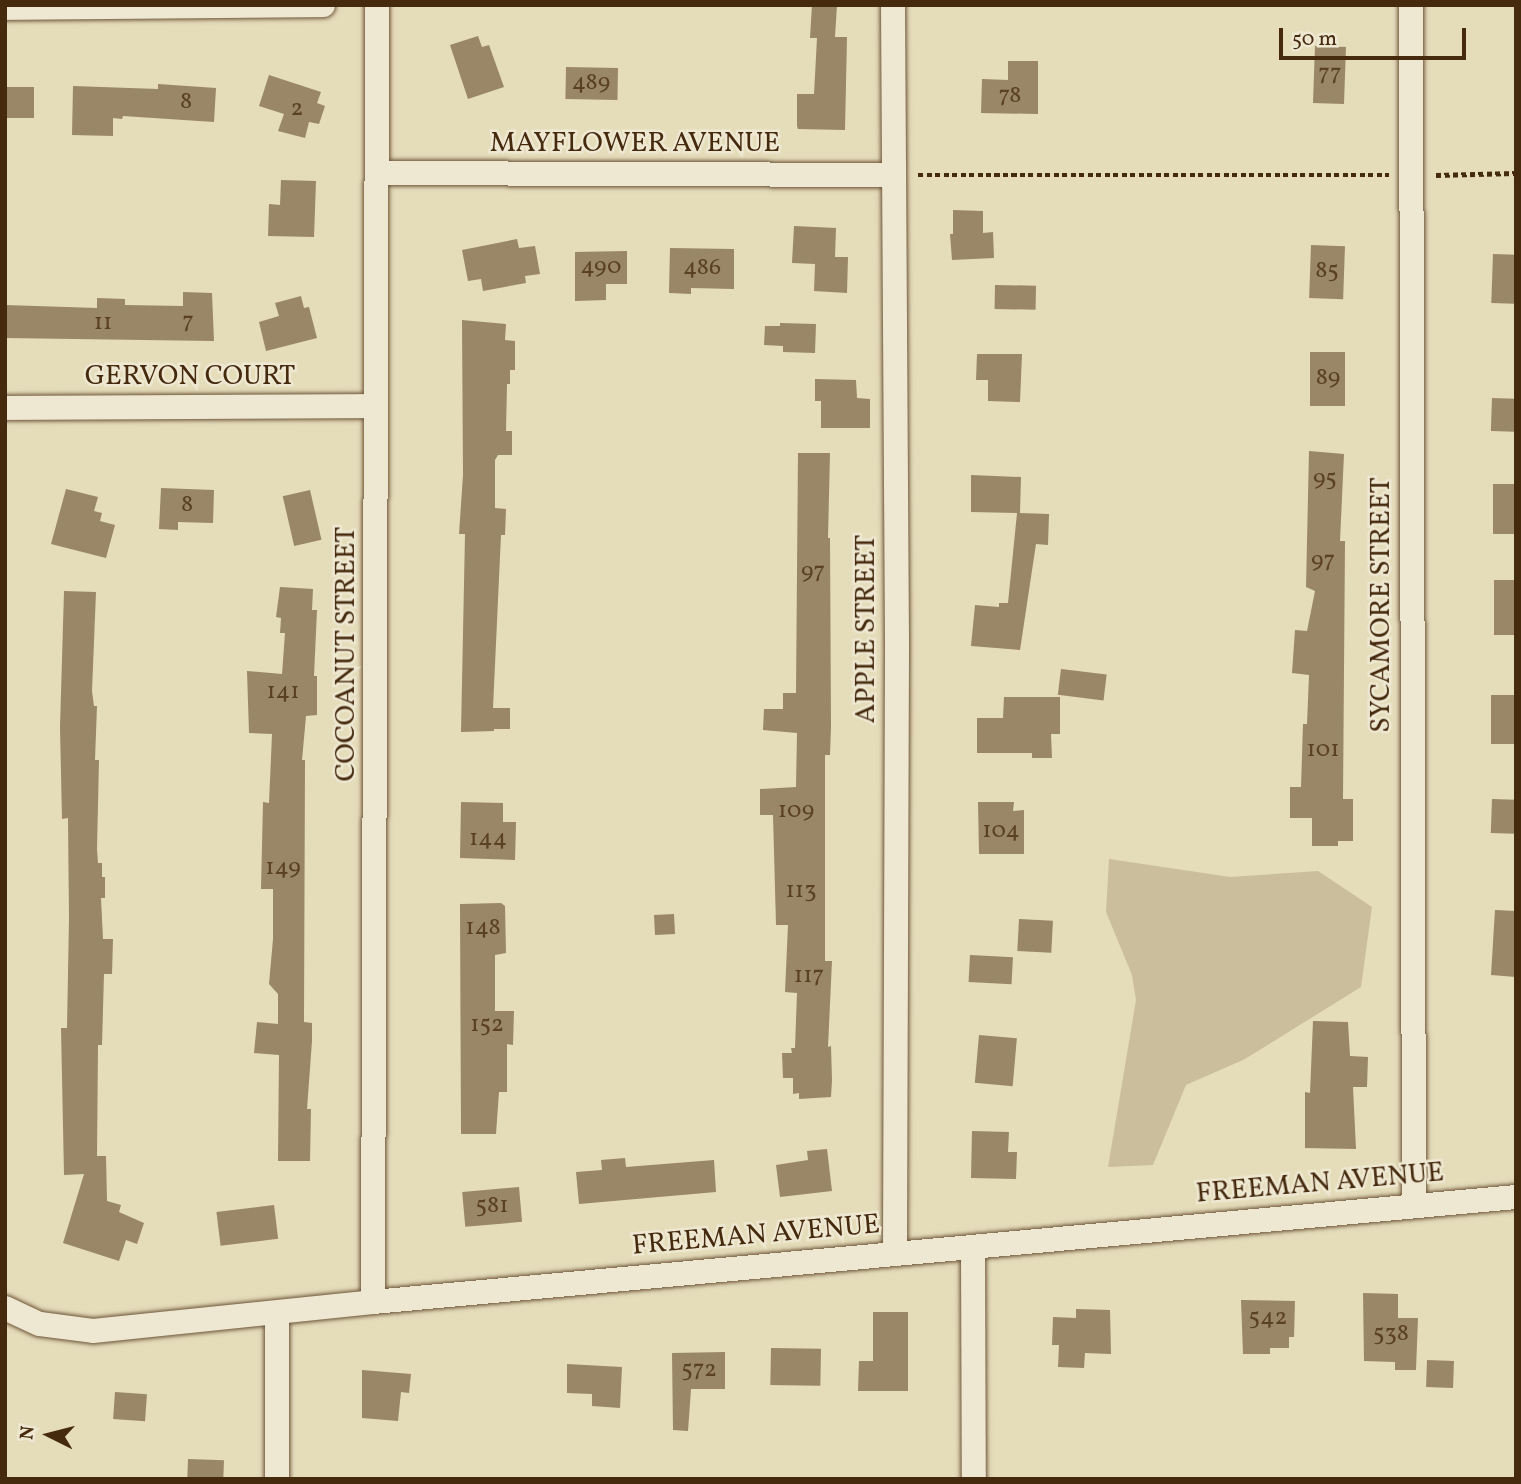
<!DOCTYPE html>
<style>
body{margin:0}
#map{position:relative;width:1521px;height:1484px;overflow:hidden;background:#e5dcba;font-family:Vollkorn,serif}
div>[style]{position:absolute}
.green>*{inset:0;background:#cabe9d}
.building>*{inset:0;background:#998767;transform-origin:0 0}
.path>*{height:4.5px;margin-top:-2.25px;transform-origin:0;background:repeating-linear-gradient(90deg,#462a0e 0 5px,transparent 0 8.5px)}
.roads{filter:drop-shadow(0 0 2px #6e5639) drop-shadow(0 0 2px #6e5639)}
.minor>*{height:24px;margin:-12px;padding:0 12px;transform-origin:12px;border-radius:12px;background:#eee8d2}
span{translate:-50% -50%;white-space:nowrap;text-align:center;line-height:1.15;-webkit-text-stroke:5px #eee8d2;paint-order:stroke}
.number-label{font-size:24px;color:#5b4124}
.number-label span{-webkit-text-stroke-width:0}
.street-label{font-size:28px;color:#462a0e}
.frame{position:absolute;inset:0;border:7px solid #462a0e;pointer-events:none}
.north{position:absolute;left:14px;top:1400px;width:70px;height:70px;-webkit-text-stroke:5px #eee8d2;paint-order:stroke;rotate:276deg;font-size:19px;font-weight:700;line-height:28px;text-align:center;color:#462a0e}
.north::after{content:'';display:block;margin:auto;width:24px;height:32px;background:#462a0e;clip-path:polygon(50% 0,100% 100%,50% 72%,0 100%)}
.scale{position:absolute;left:1279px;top:28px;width:187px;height:32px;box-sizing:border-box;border:4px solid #462a0e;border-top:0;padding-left:9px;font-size:21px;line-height:24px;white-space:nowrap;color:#462a0e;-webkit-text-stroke:5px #eee8d2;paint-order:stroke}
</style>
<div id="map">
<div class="green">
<div style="clip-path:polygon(1109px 859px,1230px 877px,1318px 871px,1372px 907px,1361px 987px,1245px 1059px,1186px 1085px,1153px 1165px,1108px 1167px,1136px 1000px,1132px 975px,1106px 912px)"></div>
</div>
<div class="building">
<div style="clip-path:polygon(812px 5px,837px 5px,835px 37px,847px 37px,845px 130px,798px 129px,797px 126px,797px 94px,814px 94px,817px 38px,810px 38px)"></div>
<div style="clip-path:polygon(478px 36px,482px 47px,489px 45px,504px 87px,468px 99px,450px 45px)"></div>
<div style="left:1315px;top:46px;width:31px;height:57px;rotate:2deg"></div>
<div style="clip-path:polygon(1008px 61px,1038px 61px,1038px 114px,981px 113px,982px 79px,1008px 80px)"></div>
<div style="left:566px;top:67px;width:52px;height:32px;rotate:1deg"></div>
<div style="clip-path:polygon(269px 75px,321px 92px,317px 103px,325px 106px,319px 124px,309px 122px,305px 138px,278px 131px,284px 114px,259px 106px)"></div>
<div style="clip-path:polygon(158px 84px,216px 88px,214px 122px,123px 116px,122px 119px,113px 118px,113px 136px,72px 135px,73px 86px,158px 89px)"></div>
<div style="left:34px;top:87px;width:31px;height:29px;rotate:90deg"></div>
<div style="clip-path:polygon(281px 180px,316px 181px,314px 237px,268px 236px,269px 204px,280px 205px)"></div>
<div style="clip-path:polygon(953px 210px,983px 211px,983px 233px,993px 232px,994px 258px,952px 260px,950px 234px,953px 234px)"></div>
<div style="clip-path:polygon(794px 226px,836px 228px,835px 257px,848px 257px,847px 293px,814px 291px,815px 264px,792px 263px)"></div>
<div style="clip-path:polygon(517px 239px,519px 248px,535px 246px,540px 274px,525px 276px,526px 283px,483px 291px,481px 279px,468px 281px,462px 250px)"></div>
<div style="left:1311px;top:245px;width:34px;height:53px;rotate:2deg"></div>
<div style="clip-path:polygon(670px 248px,734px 249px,734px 289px,691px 288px,691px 294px,669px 293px)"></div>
<div style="clip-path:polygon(627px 251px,627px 284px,606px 284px,606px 300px,575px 301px,575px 252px)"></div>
<div style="left:1493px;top:254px;width:23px;height:49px;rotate:2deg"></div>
<div style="left:995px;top:285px;width:41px;height:24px;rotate:1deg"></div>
<div style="clip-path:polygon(183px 292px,212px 293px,214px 341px,5px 338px,5px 305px,97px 308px,97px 298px,125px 299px,125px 305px,183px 306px)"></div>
<div style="clip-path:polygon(301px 296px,304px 308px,309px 307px,317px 338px,266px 351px,259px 322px,279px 316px,275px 303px)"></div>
<div style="clip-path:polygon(462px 320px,506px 324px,505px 340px,515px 341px,515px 370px,510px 370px,510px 384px,507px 384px,506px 431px,512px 431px,512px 455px,498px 455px,495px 460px,495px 508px,506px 509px,505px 535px,501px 535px,493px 708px,510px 708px,510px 729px,494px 729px,494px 731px,461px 732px,465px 534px,459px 534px,463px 475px)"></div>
<div style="clip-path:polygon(780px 323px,816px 324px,815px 353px,783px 352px,783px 346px,764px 345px,765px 326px,780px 326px)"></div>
<div style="left:1310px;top:352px;width:35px;height:54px"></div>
<div style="clip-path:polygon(977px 354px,1022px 354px,1020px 402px,988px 401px,988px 380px,976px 380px)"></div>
<div style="clip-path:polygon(815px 379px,856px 380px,857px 398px,870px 399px,870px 428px,821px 428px,821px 401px,815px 401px)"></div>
<div style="left:1492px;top:398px;width:24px;height:33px;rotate:2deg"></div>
<div style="clip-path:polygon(1309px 451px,1344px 454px,1340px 541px,1345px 541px,1343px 799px,1353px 799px,1353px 841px,1338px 841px,1338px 846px,1312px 846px,1312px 818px,1290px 818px,1290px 787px,1301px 787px,1303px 724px,1307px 724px,1309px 675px,1292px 673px,1295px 630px,1307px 631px,1315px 591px,1306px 587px)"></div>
<div style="clip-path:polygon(798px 453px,830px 453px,828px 538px,830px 538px,831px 727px,830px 755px,825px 755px,825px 961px,832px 961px,828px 1047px,831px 1046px,832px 1080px,831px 1097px,799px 1099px,799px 1093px,793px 1094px,793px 1078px,783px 1078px,782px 1053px,792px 1053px,791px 1048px,795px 1048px,797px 993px,785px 992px,788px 925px,776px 925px,773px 815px,760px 815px,760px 789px,796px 787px,797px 733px,763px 730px,764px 709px,783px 709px,783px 693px,796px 693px)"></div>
<div style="clip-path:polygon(971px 475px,1021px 477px,1020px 513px,1049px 514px,1048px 545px,1036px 544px,1020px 650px,971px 646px,975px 605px,999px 607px,999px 603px,1008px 603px,1017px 513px,971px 512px)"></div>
<div style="left:1516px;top:484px;width:50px;height:23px;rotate:90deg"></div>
<div style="clip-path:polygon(161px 488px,214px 490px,213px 523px,178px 522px,178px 530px,159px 529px)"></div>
<div style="clip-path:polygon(66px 489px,98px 497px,94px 511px,102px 513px,100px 521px,115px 525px,106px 558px,51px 544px)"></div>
<div style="left:310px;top:490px;width:51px;height:28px;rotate:77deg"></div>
<div style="left:1494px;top:580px;width:22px;height:55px"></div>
<div style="clip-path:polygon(280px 587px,313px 589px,312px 610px,317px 610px,314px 676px,317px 676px,317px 715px,306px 716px,302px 760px,305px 760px,304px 1022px,312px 1023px,312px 1041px,307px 1109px,311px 1109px,310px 1161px,278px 1161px,279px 1055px,254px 1053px,257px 1022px,278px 1024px,278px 994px,269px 984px,273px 939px,273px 889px,261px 889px,263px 802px,269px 803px,272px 734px,249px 733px,247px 671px,282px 674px,285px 633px,280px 633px,281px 618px,276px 617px)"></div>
<div style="clip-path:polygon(64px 591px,96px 592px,92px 691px,94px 706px,97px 706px,95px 760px,99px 760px,97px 849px,98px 863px,102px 863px,102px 877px,105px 877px,105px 898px,101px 898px,103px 939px,113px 939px,112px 974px,104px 974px,102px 1045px,98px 1045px,97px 1156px,106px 1156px,107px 1201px,121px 1205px,119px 1212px,144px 1223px,137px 1244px,126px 1240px,119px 1261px,63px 1243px,84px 1174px,64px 1175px,61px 1028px,67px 1028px,69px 919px,68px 818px,62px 819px,60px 727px)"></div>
<div style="left:1061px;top:669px;width:46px;height:26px;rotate:7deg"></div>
<div style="left:1491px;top:695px;width:25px;height:49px"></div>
<div style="clip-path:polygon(1004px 697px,1060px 697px,1060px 734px,1051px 734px,1052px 758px,1032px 758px,1032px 753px,977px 753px,977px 718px,1003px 718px)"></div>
<div style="left:1492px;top:799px;width:24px;height:34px;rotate:2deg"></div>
<div style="clip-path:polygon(461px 802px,503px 803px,503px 822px,516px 822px,515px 860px,460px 858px)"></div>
<div style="clip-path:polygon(978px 802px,1014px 802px,1013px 811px,1024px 810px,1024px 854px,979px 854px)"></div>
<div style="clip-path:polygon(501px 903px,505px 906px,506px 953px,495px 955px,495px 1011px,514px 1011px,513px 1045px,507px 1044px,507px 1092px,499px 1092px,496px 1134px,461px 1134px,460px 904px)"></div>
<div style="clip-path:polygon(1495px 910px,1516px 911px,1516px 977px,1491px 975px)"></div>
<div style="left:674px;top:914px;width:20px;height:20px;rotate:87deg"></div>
<div style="left:1019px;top:919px;width:34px;height:32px;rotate:3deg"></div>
<div style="left:970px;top:955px;width:43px;height:27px;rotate:3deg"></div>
<div style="clip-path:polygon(1313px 1021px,1348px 1022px,1350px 1056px,1368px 1057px,1367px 1087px,1353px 1087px,1356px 1149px,1305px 1148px,1305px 1092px,1310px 1093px)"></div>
<div style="left:979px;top:1035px;width:38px;height:48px;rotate:5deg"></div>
<div style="clip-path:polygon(972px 1131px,1009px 1132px,1008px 1152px,1017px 1152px,1016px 1179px,971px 1178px)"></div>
<div style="clip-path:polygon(827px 1149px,832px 1191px,780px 1197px,776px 1165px,808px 1160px,807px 1151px)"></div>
<div style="clip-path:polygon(625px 1158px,626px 1167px,714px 1160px,716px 1192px,579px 1204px,576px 1172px,602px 1170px,601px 1160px)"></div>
<div style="left:519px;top:1187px;width:35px;height:57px;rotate:85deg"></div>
<div style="left:274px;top:1205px;width:34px;height:58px;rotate:83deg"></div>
<div style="clip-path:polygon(1363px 1293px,1398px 1294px,1398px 1318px,1418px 1318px,1416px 1370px,1395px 1370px,1395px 1362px,1364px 1361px)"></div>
<div style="clip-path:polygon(1241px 1300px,1295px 1301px,1294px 1337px,1289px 1337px,1289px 1348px,1270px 1348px,1270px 1354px,1243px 1354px)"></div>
<div style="clip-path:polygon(1076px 1309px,1110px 1310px,1111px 1354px,1085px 1353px,1084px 1368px,1058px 1367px,1059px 1345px,1052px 1345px,1053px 1317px,1076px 1318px)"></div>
<div style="clip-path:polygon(873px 1312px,908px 1312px,908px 1391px,858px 1391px,859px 1361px,873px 1361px)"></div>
<div style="left:771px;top:1348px;width:50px;height:37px;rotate:1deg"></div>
<div style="clip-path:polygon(725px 1352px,725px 1389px,691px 1389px,688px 1431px,673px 1430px,672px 1353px)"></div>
<div style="left:1427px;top:1360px;width:27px;height:27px;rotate:2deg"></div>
<div style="clip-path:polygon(567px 1364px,622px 1367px,620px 1408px,592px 1406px,592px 1394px,567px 1393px)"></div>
<div style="clip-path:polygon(362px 1370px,411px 1374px,409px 1393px,401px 1392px,398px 1421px,362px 1418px)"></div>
<div style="left:115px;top:1392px;width:32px;height:27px;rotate:4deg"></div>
<div style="left:188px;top:1459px;width:36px;height:20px;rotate:2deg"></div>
</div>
<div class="path">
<div style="left:918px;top:175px;width:471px"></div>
<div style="left:1436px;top:175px;width:80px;rotate:-1.4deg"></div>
</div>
<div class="roads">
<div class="minor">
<div style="left:893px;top:5px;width:644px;rotate:89.64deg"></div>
<div style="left:897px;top:649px;width:604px;rotate:90.19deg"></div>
<div style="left:1411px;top:5px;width:1200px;rotate:89.86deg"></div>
<div style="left:5px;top:8px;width:318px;rotate:-0.5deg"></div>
<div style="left:377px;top:173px;width:516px;rotate:0.22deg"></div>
<div style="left:5px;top:408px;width:371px;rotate:-0.3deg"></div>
<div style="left:973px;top:1247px;width:232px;rotate:89.8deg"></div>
<div style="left:373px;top:1302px;width:1297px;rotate:-89.82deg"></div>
<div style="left:5px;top:1308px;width:38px;rotate:25deg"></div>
<div style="left:40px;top:1324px;width:53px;rotate:7.5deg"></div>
<div style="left:93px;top:1331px;width:281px;rotate:-5.9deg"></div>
<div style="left:373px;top:1302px;width:1148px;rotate:-5.25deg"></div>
<div style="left:277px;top:1479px;width:165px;rotate:-90deg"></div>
</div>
</div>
<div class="number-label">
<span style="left:1330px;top:75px">77</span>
<span style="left:591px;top:84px">489</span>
<span style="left:1010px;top:97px">78</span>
<span style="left:186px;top:103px">8</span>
<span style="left:297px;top:110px">2</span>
<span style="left:601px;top:268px">490</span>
<span style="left:702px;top:269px">486</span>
<span style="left:1327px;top:272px">85</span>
<span style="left:188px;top:323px">7</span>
<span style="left:103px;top:324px">11</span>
<span style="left:1328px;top:379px">89</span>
<span style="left:1325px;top:480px">95</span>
<span style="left:187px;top:506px">8</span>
<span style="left:1323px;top:562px">97</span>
<span style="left:813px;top:573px">97</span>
<span style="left:283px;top:693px">141</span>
<span style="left:1323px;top:751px">101</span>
<span style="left:796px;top:812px">109</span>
<span style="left:1001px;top:832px">104</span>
<span style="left:488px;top:840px">144</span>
<span style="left:283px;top:869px">149</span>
<span style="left:801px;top:892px">113</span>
<span style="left:483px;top:929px">148</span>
<span style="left:809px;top:977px">117</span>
<span style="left:487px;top:1026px">152</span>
<span style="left:492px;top:1207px">581</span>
<span style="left:1268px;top:1319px">542</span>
<span style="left:1391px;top:1335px">538</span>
<span style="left:699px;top:1371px">572</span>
</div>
<div class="street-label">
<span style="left:635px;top:144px">MAYFLOWER AVENUE</span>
<span style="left:190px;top:377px">GERVON COURT</span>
<span style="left:1382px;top:605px;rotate:-90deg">SYCAMORE STREET</span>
<span style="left:867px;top:629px;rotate:-90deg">APPLE STREET</span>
<span style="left:347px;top:654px;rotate:-90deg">COCOANUT STREET</span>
<span style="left:1320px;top:1184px;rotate:-5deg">FREEMAN AVENUE</span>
<span style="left:756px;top:1236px;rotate:-5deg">FREEMAN AVENUE</span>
</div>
<div class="frame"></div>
<div class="north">N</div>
<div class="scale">50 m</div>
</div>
